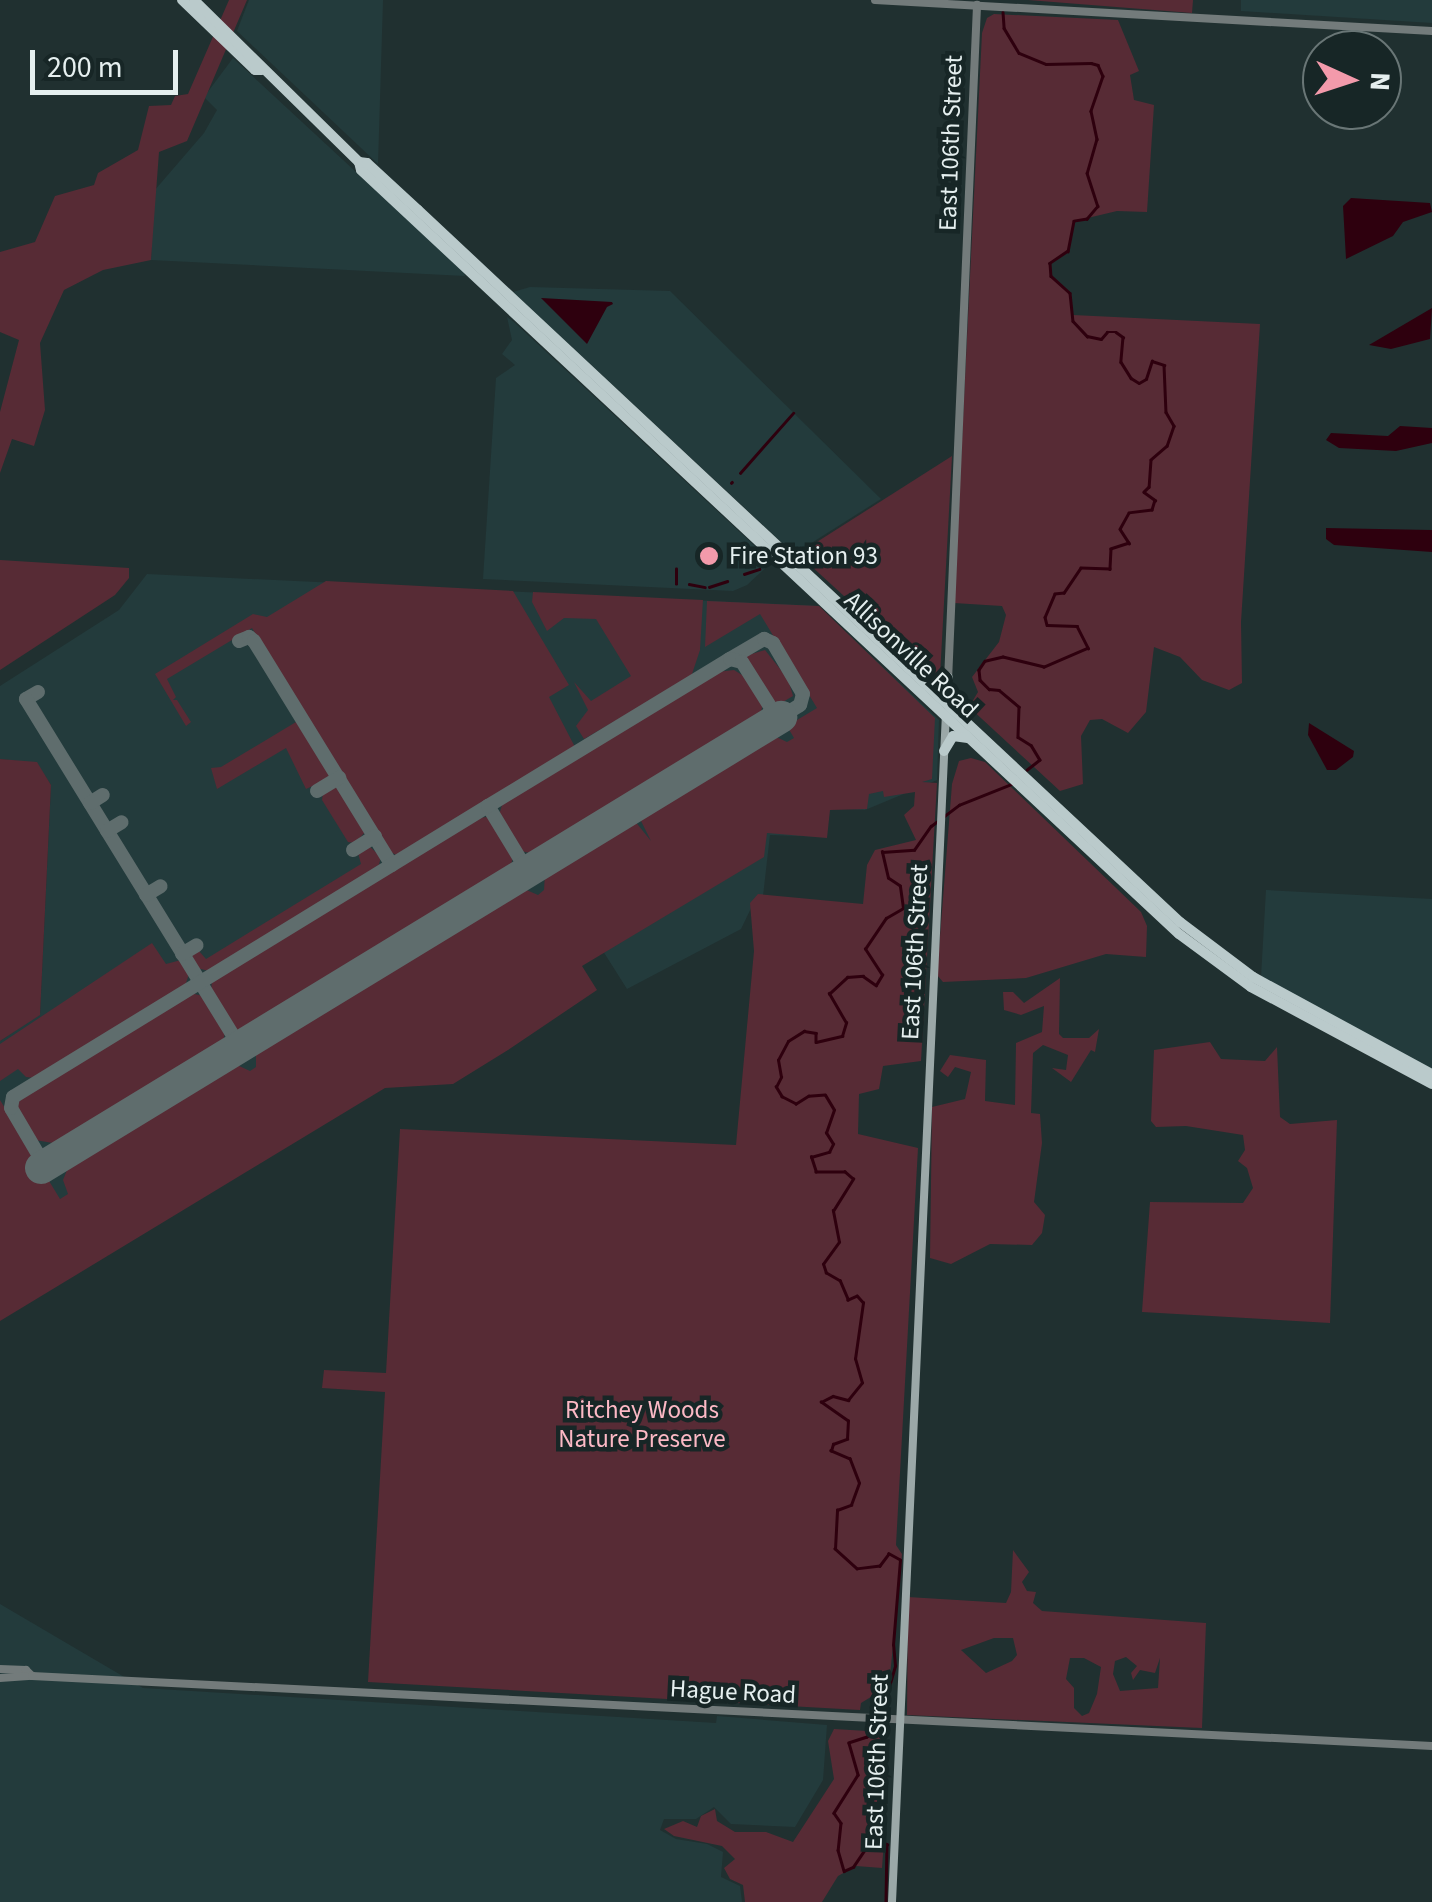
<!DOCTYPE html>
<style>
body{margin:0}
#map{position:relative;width:1432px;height:1902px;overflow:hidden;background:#203030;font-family:"Source Sans 3",sans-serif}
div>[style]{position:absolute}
.built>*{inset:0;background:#233b3c}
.green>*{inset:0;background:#572b35}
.water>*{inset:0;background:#2e000e}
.stream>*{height:2.5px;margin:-1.25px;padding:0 1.25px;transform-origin:1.25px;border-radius:1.25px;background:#2e000e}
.taxiway>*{height:14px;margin:-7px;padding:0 7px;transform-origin:7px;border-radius:7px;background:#5f6d6d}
.runway>*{height:32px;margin:-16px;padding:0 16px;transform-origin:16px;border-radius:16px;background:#5f6d6d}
.tertiary>*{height:8px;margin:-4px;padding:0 4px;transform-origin:4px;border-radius:4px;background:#737b7b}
.secondary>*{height:8px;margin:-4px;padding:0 4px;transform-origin:4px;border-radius:4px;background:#9ba8a8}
.primary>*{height:10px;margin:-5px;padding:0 5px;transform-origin:5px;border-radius:5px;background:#bacacb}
.dots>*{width:28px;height:28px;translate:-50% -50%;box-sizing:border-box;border:5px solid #172626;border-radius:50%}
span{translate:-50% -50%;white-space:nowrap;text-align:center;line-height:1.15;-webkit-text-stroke:9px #172626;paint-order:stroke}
.street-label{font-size:25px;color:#e5efef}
.poi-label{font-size:25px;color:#e5efef}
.left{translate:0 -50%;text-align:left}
.park-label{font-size:25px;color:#fcb9c5}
.north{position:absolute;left:1302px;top:30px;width:100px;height:100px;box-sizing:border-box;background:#172626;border:2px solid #697676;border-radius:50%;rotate:93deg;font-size:28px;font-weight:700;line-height:40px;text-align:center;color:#e5efef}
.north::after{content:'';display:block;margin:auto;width:35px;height:45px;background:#f39aab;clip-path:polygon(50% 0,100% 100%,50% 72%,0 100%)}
.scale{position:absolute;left:30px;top:50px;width:148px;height:45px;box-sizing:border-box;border:5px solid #e5efef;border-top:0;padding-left:12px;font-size:30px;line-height:35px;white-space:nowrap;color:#e5efef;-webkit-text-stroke:8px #172626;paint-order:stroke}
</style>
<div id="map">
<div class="built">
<div style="clip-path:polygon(249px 0,383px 0,378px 164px,237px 31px)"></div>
<div style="clip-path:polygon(1241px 0,1432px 0,1432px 23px,1241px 11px)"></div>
<div style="clip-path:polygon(233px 58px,464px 272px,465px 276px,151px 260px,154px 191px,204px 133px,217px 110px,204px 97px)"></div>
<div style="clip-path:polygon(530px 287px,670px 291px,881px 499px,794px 554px,513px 292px)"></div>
<div style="clip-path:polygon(507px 317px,514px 322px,772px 562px,747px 585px,733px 591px,483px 579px,496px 378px,515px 365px,502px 354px,512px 340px)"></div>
<div style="clip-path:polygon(147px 574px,818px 606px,939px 720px,937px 780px,865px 810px,829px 808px,826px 837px,770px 835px,763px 896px,755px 900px,741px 929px,627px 989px,603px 951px,0 1316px,0 1041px,40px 1014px,51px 785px,37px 763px,0 759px,0 686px,119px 610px)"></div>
<div style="clip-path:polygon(1266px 890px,1432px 899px,1432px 1070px,1261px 977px)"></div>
<div style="clip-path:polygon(0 1604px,143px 1688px,716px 1723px,717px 1716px,827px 1725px,823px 1780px,795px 1827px,731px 1824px,714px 1807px,696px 1819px,664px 1819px,660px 1830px,676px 1839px,707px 1844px,723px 1852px,721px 1877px,740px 1886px,742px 1902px,0 1902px)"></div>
</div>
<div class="green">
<div style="clip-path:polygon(229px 0,247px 0,187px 141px,159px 152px,151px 260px,103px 270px,64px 290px,40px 343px,45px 410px,34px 446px,12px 439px,0 473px,0 412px,19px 340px,0 332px,0 252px,35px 242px,55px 196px,94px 185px,98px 173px,138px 150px,149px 106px,171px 105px,175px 96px,188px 94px)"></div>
<div style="clip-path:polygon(1028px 0,1193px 0,1192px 13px)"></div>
<div style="clip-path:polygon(994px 14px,1118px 20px,1139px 71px,1130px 75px,1134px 100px,1154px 105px,1147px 212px,1117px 211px,1075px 221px,1068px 251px,1050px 263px,1051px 276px,1070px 293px,1073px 315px,1260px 324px,1241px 622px,1242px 683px,1229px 690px,1202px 680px,1180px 657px,1154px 647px,1146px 712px,1128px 733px,1102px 719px,1090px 720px,1081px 736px,1083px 784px,1060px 791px,969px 707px,978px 692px,972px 677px,999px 642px,1006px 615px,1002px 606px,954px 603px,982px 33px,987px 18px)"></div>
<div style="clip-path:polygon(952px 456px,940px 676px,937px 681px,798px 554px)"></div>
<div style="clip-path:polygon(0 560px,129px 568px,129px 578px,115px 595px,0 670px)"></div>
<div style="clip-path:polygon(326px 581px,513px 591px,569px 685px,549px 697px,575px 747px,396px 855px,389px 851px,252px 628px,167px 679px,176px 697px,173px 700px,177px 700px,191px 722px,186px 726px,155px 674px,253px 614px,267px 617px)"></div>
<div style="clip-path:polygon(533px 592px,703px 600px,700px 650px,691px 677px,584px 739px,576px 726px,588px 710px,574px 682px,591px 701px,631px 676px,596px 619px,564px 618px,547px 631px,532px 602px)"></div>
<div style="clip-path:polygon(707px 601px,819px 606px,935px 718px,932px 779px,922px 782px,937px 783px,921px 1061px,883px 1066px,879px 1089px,859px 1094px,858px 1134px,918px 1148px,896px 1545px,902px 1554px,889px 1686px,861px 1703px,860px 1710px,368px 1682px,385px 1392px,322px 1388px,324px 1370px,386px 1373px,400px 1129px,736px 1145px,754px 951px,750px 903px,758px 894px,863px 904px,867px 865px,875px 850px,916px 840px,904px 815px,914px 806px,915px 792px,884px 797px,883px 791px,869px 794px,867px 809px,830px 810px,827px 838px,767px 833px,764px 857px,582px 966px,597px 990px,508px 1050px,453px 1084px,385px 1088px,0 1321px,0 1100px,60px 1199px,68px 1194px,63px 1180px,69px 1165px,235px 1064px,250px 1071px,256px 1067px,256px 1051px,522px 888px,538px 895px,544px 890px,545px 874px,634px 820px,651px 841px,639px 817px,772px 735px,787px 742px,794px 738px,787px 726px,817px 708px,760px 614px,705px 647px)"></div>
<div style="clip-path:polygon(765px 650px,788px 679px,793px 696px,776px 706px,745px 656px)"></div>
<div style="clip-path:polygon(734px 670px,747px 678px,763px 703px,760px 717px,534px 854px,521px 851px,499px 815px,503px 802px,717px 672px)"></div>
<div style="clip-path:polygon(296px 722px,330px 773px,328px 779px,306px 789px,286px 748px,217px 789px,211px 768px,221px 767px)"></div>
<div style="clip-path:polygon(971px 758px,985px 762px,1141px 912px,1147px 926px,1146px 957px,1106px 954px,1026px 978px,943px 982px,937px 975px,952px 784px,959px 761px)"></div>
<div style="clip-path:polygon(0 759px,37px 762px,51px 785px,40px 1015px,0 1041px)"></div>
<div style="clip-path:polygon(333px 787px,339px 788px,366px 831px,355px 843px,348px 842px,322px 800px,323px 793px)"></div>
<div style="clip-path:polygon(487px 817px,513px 857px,510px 869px,243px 1032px,235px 1031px,211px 992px,212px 980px,478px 818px)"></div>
<div style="clip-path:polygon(368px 845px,381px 857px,378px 868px,209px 971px,197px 968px,191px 954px,199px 951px,206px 959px,361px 864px,358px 853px)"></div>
<div style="clip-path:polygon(152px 943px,166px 964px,181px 960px,189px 974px,185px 986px,35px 1078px,26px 1077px,18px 1069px,0 1081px,0 1044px)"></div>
<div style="clip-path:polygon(1060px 978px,1059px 1034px,1063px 1038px,1089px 1038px,1099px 1029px,1095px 1052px,1091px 1050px,1071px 1082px,1052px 1068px,1066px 1070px,1068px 1055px,1043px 1045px,1033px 1053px,1031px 1113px,1040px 1114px,1042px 1143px,1034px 1202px,1045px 1215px,1042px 1233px,1032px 1245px,990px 1244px,951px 1264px,930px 1258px,932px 1107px,965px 1099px,971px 1072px,955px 1067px,948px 1077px,940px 1071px,950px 1055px,986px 1060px,985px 1101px,1015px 1105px,1016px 1043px,1042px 1032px,1044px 1006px,1021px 1015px,1004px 1010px,1003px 992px,1013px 992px,1024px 1003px)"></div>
<div style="clip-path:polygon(190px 993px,203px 996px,225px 1031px,223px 1044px,59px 1144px,35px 1140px,17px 1109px,20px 1098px)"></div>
<div style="clip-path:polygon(1210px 1042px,1221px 1059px,1265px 1061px,1277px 1047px,1280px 1117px,1290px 1124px,1337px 1120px,1330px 1323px,1142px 1312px,1150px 1202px,1243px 1203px,1253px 1188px,1247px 1168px,1238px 1161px,1245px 1150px,1243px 1135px,1186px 1126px,1156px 1127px,1151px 1121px,1154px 1050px)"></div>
<div style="clip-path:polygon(evenodd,1013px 1550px,1029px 1572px,1022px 1582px,1027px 1591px,1036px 1592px,1033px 1603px,1042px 1611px,1206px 1623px,1202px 1728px,907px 1715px,908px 1597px,1006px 1603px,1011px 1592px,1013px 1550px,994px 1638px,1013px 1638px,1017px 1655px,1012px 1661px,986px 1673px,961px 1650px,994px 1638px,1013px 1550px,1126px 1657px,1137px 1666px,1131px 1673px,1133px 1680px,1140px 1670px,1155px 1673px,1160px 1658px,1158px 1688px,1120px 1691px,1113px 1674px,1115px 1661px,1126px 1657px,1013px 1550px,1070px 1658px,1084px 1658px,1101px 1667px,1097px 1694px,1089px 1713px,1082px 1716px,1074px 1708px,1074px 1688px,1066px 1679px,1070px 1658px)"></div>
<div style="clip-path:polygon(834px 1729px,884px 1732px,888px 1786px,882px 1868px,856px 1866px,838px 1876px,822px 1902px,745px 1902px,743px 1885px,730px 1879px,724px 1868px,735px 1859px,722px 1846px,674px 1836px,664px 1829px,683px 1821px,697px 1827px,701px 1816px,715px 1809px,717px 1821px,735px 1832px,766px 1832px,793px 1842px,834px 1779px,828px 1741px)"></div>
</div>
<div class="water">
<div style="clip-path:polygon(1351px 198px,1430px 203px,1432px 212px,1403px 222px,1393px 236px,1346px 259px,1343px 206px)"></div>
<div style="clip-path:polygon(541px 298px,612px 302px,613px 304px,607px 307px,587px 344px)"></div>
<div style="clip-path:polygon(1432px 308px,1430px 339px,1391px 349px,1369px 345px)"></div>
<div style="clip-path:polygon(1400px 426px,1432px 428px,1432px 443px,1396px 451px,1339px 448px,1326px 440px,1331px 433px,1388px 436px)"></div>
<div style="clip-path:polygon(1326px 528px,1432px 530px,1432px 552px,1334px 545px,1326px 539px)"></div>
<div style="clip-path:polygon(1309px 723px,1354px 751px,1353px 757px,1336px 770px,1327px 770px,1308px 735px)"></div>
</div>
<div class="stream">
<div style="left:1003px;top:12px;width:16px;rotate:86deg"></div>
<div style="left:1004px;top:28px;width:29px;rotate:59deg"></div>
<div style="left:1019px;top:53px;width:29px;rotate:22deg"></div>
<div style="left:1046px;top:64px;width:45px;rotate:-1.3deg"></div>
<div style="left:1091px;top:63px;width:7px;rotate:16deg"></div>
<div style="left:1098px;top:65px;width:12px;rotate:66deg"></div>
<div style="left:1103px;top:76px;width:37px;rotate:109deg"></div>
<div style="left:1091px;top:111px;width:29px;rotate:78deg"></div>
<div style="left:1097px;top:139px;width:35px;rotate:106deg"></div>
<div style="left:1087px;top:173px;width:35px;rotate:72deg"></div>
<div style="left:1098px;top:206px;width:17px;rotate:130deg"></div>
<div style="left:1087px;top:219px;width:13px;rotate:171deg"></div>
<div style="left:1074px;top:221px;width:31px;rotate:101deg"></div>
<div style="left:1068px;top:251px;width:22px;rotate:146deg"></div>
<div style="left:1050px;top:263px;width:13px;rotate:86deg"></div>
<div style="left:1051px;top:276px;width:25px;rotate:42deg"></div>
<div style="left:1070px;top:293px;width:28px;rotate:84deg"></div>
<div style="left:1073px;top:321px;width:21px;rotate:47deg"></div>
<div style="left:1087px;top:336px;width:14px;rotate:12deg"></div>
<div style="left:1101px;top:339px;width:9px;rotate:-49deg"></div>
<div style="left:1107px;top:332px;width:9px"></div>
<div style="left:1116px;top:332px;width:9px;rotate:36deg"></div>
<div style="left:1123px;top:337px;width:25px;rotate:95deg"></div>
<div style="left:1121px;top:362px;width:19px;rotate:58deg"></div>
<div style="left:1131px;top:378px;width:9px;rotate:32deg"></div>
<div style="left:1139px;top:383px;width:8px;rotate:-30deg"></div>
<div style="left:1146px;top:379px;width:19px;rotate:-72deg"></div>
<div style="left:1152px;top:361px;width:13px;rotate:18deg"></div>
<div style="left:1164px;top:365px;width:47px;rotate:87.6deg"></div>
<div style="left:1166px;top:412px;width:16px;rotate:60deg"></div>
<div style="left:1174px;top:426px;width:21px;rotate:109deg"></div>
<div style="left:1167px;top:446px;width:21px;rotate:139deg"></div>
<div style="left:1151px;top:460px;width:27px;rotate:94deg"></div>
<div style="left:1149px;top:487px;width:7px;rotate:135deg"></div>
<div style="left:1144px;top:492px;width:14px;rotate:36deg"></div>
<div style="left:1155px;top:500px;width:10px;rotate:107deg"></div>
<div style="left:1152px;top:510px;width:23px;rotate:173deg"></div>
<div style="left:1129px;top:513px;width:18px;rotate:119deg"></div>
<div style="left:1120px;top:529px;width:17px;rotate:57deg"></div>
<div style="left:1129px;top:543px;width:19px;rotate:162deg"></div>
<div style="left:1111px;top:549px;width:20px;rotate:93deg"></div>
<div style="left:1110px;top:569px;width:29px;rotate:-178deg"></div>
<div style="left:1081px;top:568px;width:30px;rotate:124deg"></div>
<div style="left:1064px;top:593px;width:9px;rotate:174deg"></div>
<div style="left:1055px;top:594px;width:25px;rotate:113deg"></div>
<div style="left:1045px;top:617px;width:8px;rotate:76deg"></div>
<div style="left:1047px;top:625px;width:30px;rotate:2deg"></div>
<div style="left:1077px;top:626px;width:25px;rotate:63deg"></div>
<div style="left:1088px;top:648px;width:48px;rotate:156.6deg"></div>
<div style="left:1044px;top:667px;width:42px;rotate:-166.3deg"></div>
<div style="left:1003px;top:657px;width:18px;rotate:167deg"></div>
<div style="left:985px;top:661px;width:11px;rotate:124deg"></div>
<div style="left:979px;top:670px;width:10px;rotate:84deg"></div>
<div style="left:980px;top:680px;width:13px;rotate:45deg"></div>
<div style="left:989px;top:689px;width:10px;rotate:6deg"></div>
<div style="left:999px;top:690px;width:26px;rotate:40deg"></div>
<div style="left:1019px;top:707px;width:30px;rotate:92deg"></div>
<div style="left:1018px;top:737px;width:15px;rotate:32deg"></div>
<div style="left:1031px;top:745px;width:17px;rotate:59deg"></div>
<div style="left:1040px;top:760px;width:16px;rotate:142deg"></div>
<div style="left:740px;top:473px;width:80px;rotate:-48.5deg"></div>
<div style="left:731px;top:483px;width:1px;rotate:-45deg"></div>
<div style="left:744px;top:574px;width:16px;rotate:-18deg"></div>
<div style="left:676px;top:584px;width:15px;rotate:-90deg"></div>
<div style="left:689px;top:584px;width:16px;rotate:11deg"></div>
<div style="left:709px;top:587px;width:19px;rotate:-18deg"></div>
<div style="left:881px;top:1714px;width:50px;rotate:-73.7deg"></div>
<div style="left:895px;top:1666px;width:21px;rotate:-95deg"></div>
<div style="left:893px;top:1645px;width:85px;rotate:-85.3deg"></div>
<div style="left:900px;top:1560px;width:13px;rotate:-151deg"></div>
<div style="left:889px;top:1554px;width:15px;rotate:127deg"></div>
<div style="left:880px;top:1566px;width:23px;rotate:173deg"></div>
<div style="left:857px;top:1569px;width:30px;rotate:-138deg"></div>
<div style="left:835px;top:1549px;width:39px;rotate:-87deg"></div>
<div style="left:837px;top:1510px;width:15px;rotate:-20deg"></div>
<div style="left:851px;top:1505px;width:23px;rotate:-70deg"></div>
<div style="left:859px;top:1483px;width:26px;rotate:-111deg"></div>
<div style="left:850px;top:1459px;width:21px;rotate:-157deg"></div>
<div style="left:831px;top:1451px;width:7px;rotate:-74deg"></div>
<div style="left:833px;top:1444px;width:15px;rotate:-20deg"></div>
<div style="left:847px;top:1439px;width:18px;rotate:-87deg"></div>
<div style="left:848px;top:1421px;width:33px;rotate:-145deg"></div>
<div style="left:821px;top:1402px;width:13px;rotate:-27deg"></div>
<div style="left:833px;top:1396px;width:16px;rotate:15deg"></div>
<div style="left:848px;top:1400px;width:22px;rotate:-51deg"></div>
<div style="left:862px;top:1383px;width:25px;rotate:-106deg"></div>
<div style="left:855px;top:1359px;width:57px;rotate:-81.9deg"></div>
<div style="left:863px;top:1303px;width:9px;rotate:-131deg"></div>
<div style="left:857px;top:1296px;width:10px;rotate:156deg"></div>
<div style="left:848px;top:1300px;width:21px;rotate:-113deg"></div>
<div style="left:840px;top:1281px;width:16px;rotate:-150deg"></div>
<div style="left:826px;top:1273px;width:9px;rotate:-108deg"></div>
<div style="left:823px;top:1264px;width:27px;rotate:-54deg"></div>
<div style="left:839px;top:1242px;width:32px;rotate:-101deg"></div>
<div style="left:833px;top:1211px;width:38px;rotate:-58deg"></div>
<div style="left:853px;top:1179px;width:11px;rotate:-139deg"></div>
<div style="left:845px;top:1172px;width:29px;rotate:180deg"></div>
<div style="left:816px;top:1172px;width:16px;rotate:-108deg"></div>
<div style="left:811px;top:1157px;width:19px;rotate:-16deg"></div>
<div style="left:829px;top:1152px;width:9px;rotate:-63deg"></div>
<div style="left:833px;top:1144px;width:13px;rotate:-122deg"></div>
<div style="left:826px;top:1133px;width:24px;rotate:-71deg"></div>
<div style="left:834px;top:1110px;width:17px;rotate:-121deg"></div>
<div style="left:825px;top:1095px;width:16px;rotate:176deg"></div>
<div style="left:809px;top:1096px;width:15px;rotate:148deg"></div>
<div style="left:796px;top:1104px;width:16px;rotate:-153deg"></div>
<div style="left:782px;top:1097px;width:12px;rotate:-121deg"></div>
<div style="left:776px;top:1087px;width:11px;rotate:-63deg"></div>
<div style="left:781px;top:1077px;width:17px;rotate:-100deg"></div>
<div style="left:778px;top:1060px;width:21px;rotate:-62deg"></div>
<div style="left:788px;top:1041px;width:19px;rotate:-32deg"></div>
<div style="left:804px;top:1031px;width:12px;rotate:9deg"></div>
<div style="left:816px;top:1033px;width:9px;rotate:90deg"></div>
<div style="left:816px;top:1042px;width:27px;rotate:-13deg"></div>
<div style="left:842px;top:1036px;width:14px;rotate:-73deg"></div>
<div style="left:846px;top:1023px;width:34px;rotate:-120deg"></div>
<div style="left:829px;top:994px;width:25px;rotate:-43deg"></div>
<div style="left:847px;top:977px;width:16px;rotate:-4deg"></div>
<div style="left:863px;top:976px;width:16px;rotate:35deg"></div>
<div style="left:876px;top:985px;width:12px;rotate:-59deg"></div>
<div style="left:882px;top:975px;width:31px;rotate:-123deg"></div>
<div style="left:865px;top:949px;width:37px;rotate:-56deg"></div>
<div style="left:886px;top:918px;width:20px;rotate:-30deg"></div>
<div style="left:903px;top:908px;width:22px;rotate:-98deg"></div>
<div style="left:900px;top:886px;width:14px;rotate:-146deg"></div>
<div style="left:888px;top:878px;width:27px;rotate:-103deg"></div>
<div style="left:882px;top:852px;width:32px;rotate:-4deg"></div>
<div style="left:914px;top:850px;width:29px;rotate:-55deg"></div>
<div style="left:931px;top:826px;width:35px;rotate:-37deg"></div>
<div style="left:959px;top:805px;width:59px;rotate:-21.8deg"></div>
<div style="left:880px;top:1726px;width:17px;rotate:140deg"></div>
<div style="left:867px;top:1737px;width:19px;rotate:162deg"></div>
<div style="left:849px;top:1743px;width:33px;rotate:74deg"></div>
<div style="left:858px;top:1775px;width:45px;rotate:122.3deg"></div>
<div style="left:834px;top:1813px;width:12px;rotate:55deg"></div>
<div style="left:841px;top:1823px;width:27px;rotate:96deg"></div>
<div style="left:838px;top:1850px;width:22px;rotate:74deg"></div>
<div style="left:844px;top:1871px;width:10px;rotate:-24deg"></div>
<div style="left:853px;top:1867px;width:36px;rotate:-56deg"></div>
<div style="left:873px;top:1837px;width:16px;rotate:27deg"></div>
<div style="left:887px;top:1844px;width:58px;rotate:91deg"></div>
</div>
<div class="taxiway">
<div style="left:239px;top:641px;width:11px;rotate:-22deg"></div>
<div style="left:249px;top:637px;width:6px;rotate:39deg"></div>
<div style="left:254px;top:641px;width:263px;rotate:58.4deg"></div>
<div style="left:728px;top:660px;width:42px;rotate:-30.3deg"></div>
<div style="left:764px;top:639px;width:10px;rotate:24deg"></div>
<div style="left:773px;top:643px;width:59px;rotate:59.5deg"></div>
<div style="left:803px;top:694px;width:11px;rotate:105deg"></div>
<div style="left:800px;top:705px;width:22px;rotate:148deg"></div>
<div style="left:38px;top:692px;width:14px;rotate:150deg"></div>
<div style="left:26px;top:699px;width:409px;rotate:58.4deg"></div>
<div style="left:317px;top:791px;width:26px;rotate:-31deg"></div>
<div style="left:90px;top:803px;width:15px;rotate:-32deg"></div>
<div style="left:488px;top:806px;width:77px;rotate:58.8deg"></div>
<div style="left:107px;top:831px;width:17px;rotate:-31deg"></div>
<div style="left:353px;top:850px;width:26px;rotate:-32deg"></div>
<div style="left:146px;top:895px;width:17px;rotate:-31deg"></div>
<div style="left:182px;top:954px;width:17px;rotate:-31deg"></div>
<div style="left:45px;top:1166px;width:67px;rotate:-120.4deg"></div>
<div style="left:11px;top:1108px;width:11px;rotate:-80deg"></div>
<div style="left:13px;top:1097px;width:557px;rotate:-31.49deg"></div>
<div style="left:488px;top:806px;width:283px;rotate:-31.3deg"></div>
<div style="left:730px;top:659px;width:12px;rotate:14deg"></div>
<div style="left:742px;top:662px;width:67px;rotate:57.7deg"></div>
</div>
<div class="runway">
<div style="left:41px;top:1168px;width:867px;rotate:-31.36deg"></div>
</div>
<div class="tertiary">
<div style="left:875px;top:0;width:558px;rotate:3.19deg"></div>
<div style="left:947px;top:704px;width:700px;rotate:-87.54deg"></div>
<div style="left:0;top:1669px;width:26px;rotate:2deg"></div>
<div style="left:26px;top:1670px;width:8px;rotate:45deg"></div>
<div style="left:0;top:1678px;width:32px;rotate:-4deg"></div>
<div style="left:32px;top:1676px;width:1402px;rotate:2.86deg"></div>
</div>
<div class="secondary">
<div style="left:892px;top:1902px;width:1190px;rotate:-87.4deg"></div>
</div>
<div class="primary">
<div style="left:182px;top:0;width:101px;rotate:43.8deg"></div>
<div style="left:255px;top:70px;width:7px"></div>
<div style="left:194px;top:0;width:231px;rotate:44.5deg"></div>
<div style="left:359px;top:162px;width:8px;rotate:76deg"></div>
<div style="left:361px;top:170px;width:1119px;rotate:43.05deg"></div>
<div style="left:1179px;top:934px;width:89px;rotate:36.4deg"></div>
<div style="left:1251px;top:987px;width:205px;rotate:28.2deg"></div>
<div style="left:359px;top:162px;width:8px;rotate:7deg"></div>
<div style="left:367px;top:163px;width:69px;rotate:42.7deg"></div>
<div style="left:418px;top:210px;width:1043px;rotate:43.06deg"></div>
<div style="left:1180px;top:922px;width:91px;rotate:37deg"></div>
<div style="left:1253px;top:977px;width:204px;rotate:28.5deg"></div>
<div style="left:928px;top:686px;width:10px"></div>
<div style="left:938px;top:686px;width:13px;rotate:-42deg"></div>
<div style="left:944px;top:751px;width:17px;rotate:-59deg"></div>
<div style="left:953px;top:736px;width:15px;rotate:8deg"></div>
</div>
<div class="dots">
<div style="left:709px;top:556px;background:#f39aab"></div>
</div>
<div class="street-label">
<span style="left:951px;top:143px;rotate:-88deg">East 106th Street</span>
<span style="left:911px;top:655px;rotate:43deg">Allisonville Road</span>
<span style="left:915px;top:952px;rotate:-87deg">East 106th Street</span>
<span style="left:733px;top:1692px;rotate:3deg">Hague Road</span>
<span style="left:877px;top:1762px;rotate:-88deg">East 106th Street</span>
</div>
<div class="poi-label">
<span class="left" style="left:729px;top:556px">Fire Station 93</span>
</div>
<div class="park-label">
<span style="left:642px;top:1425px">Ritchey Woods<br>Nature Preserve</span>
</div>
<div class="north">N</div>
<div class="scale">200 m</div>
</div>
